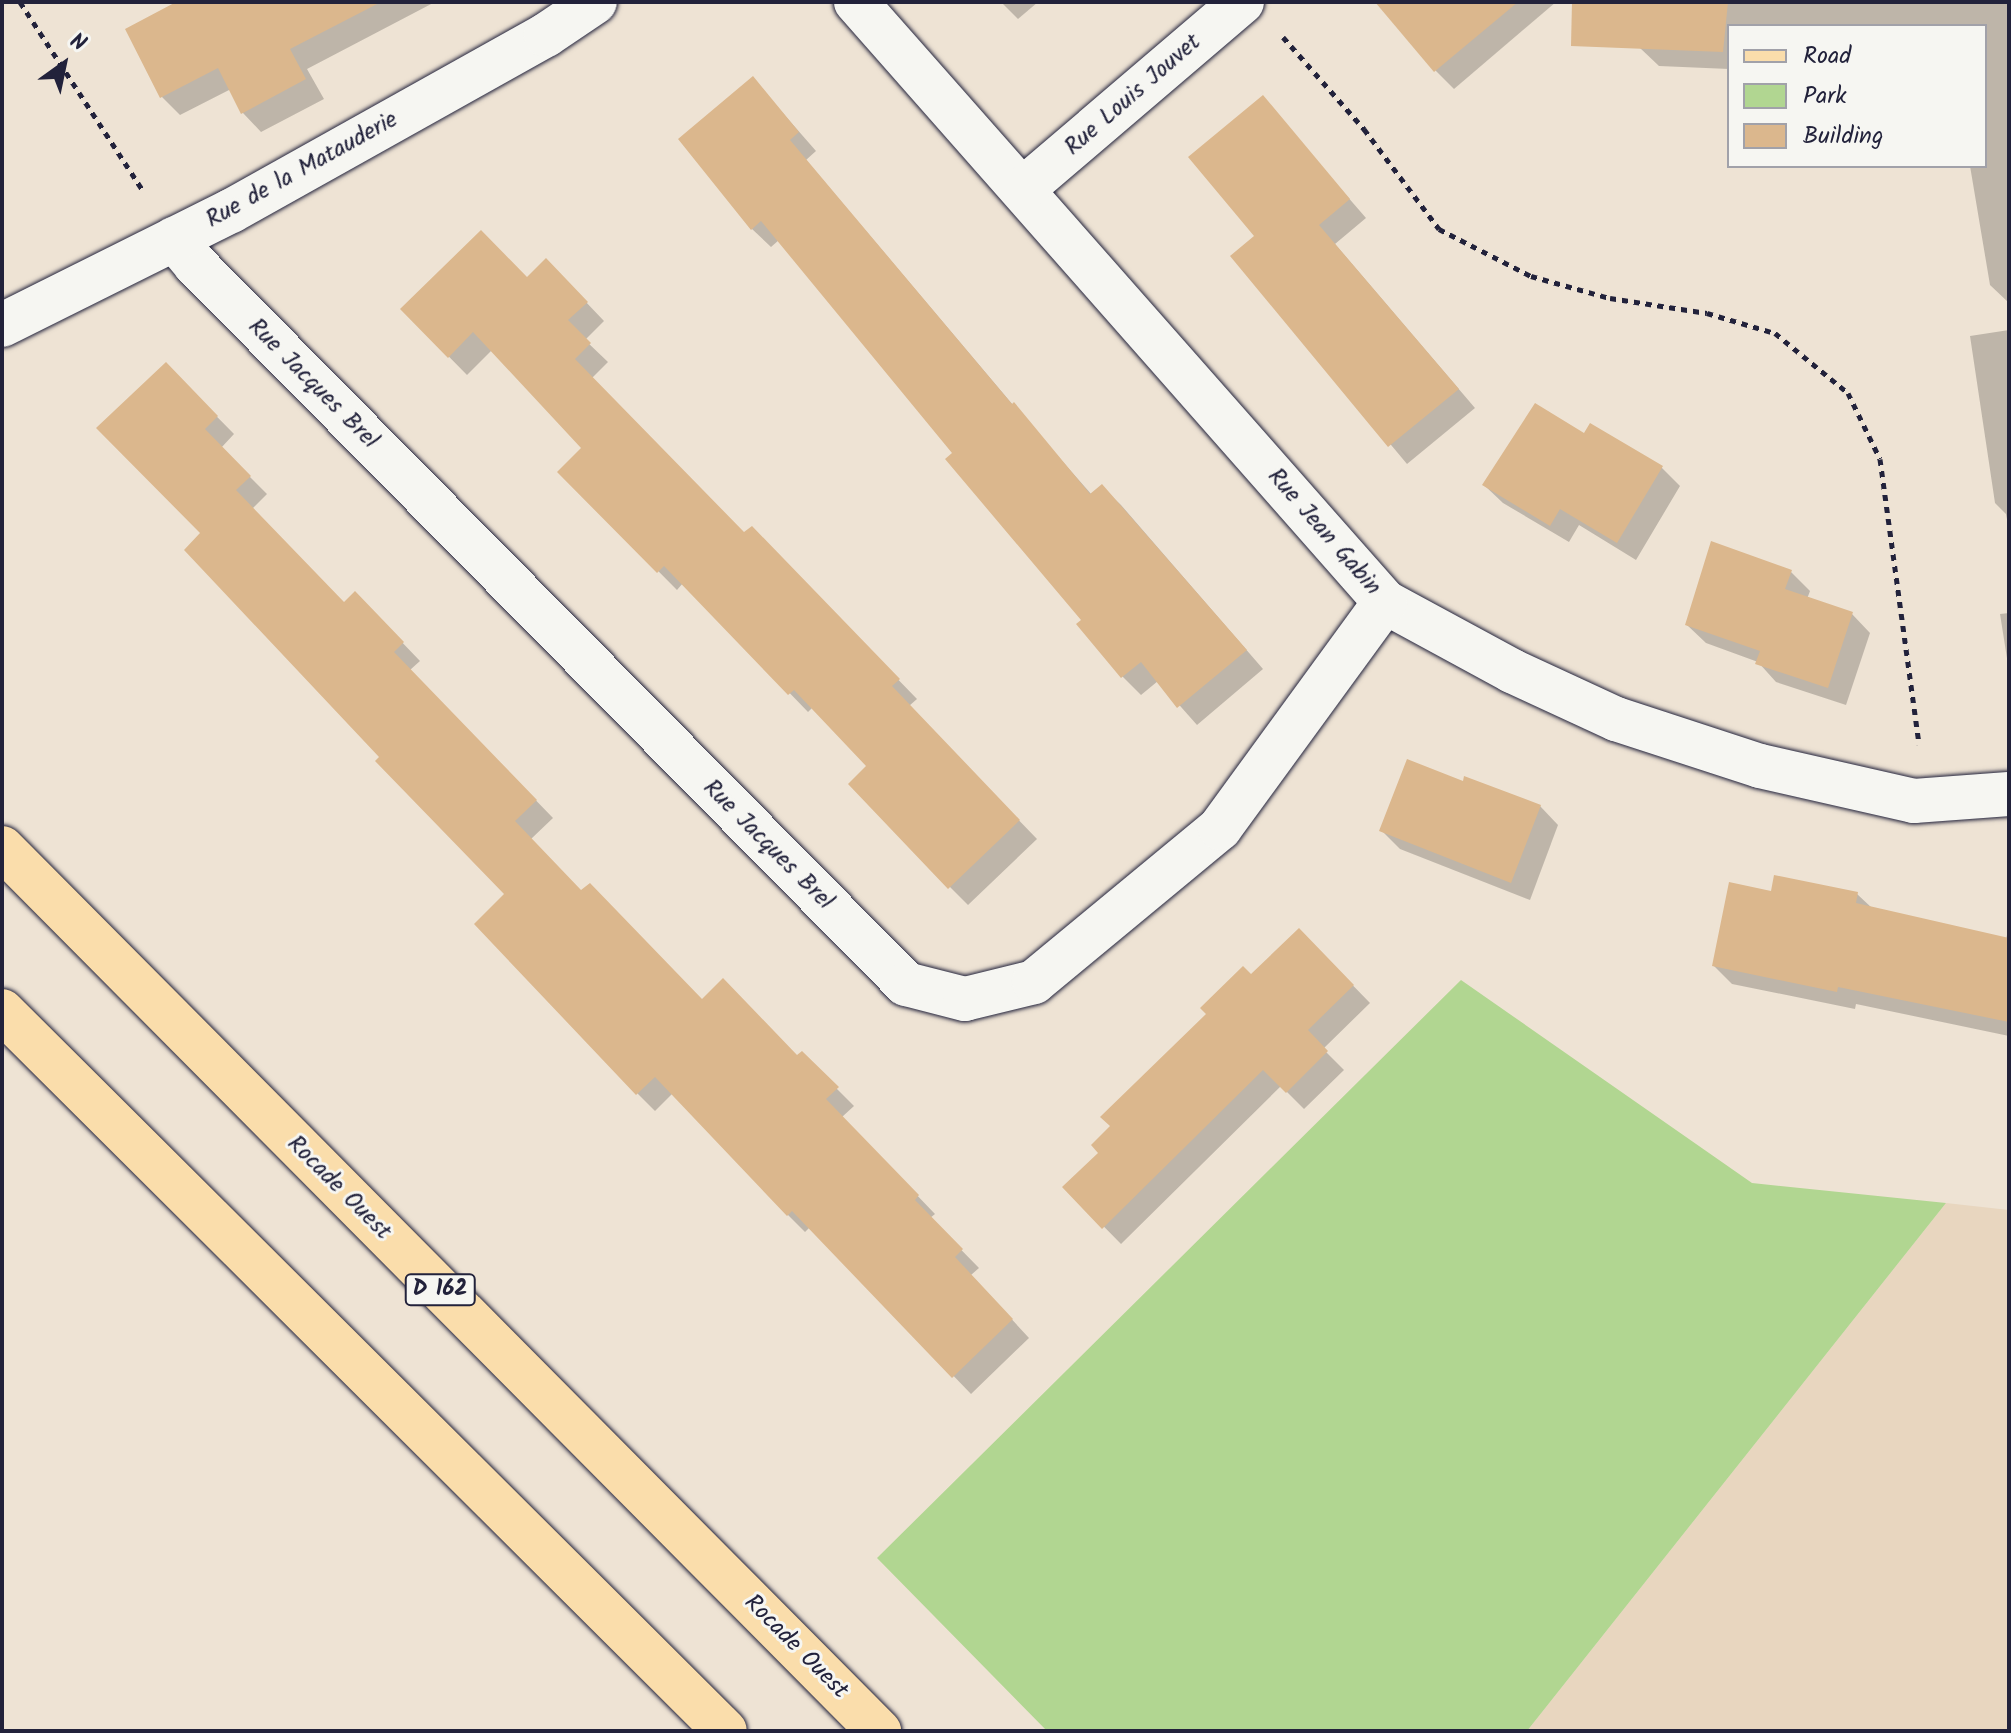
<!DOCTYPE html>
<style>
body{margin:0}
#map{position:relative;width:2011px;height:1733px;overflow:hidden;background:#eee3d4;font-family:Kalam,sans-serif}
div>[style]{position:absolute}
.built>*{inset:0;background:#e8d6bf}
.green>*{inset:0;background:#b1d691}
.shadow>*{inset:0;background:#0003}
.building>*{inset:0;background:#dbb78d}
.path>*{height:5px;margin-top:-2.5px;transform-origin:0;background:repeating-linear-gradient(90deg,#22223b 0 6px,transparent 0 12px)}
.roads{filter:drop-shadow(0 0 2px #22223b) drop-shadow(0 0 2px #22223b)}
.street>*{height:44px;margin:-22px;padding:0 22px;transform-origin:22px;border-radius:22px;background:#f6f6f2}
.primary>*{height:44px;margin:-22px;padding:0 22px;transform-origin:22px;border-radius:22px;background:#faddab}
span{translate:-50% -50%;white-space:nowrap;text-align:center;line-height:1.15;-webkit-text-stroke:6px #f6f6f2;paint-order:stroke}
.shield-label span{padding:2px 6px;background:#f6f6f2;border:2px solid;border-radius:6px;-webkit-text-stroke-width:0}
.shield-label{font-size:22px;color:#22223b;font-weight:700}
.street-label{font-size:24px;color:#22223b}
.frame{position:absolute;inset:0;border:4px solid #22223b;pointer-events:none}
.legend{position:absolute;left:1727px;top:24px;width:260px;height:144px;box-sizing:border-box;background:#f6f6f2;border:2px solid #a1a1a9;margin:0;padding:10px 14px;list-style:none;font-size:24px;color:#22223b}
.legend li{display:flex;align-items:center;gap:16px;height:40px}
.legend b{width:40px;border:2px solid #a1a1a9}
.north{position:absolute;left:24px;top:24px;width:80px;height:80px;-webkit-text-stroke:6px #f6f6f2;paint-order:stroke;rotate:33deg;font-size:22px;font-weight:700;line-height:32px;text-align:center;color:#22223b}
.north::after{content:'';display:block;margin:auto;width:28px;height:36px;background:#22223b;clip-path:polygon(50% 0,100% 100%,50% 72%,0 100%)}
</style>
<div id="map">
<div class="built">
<div style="clip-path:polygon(1946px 1203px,2009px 1210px,2009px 1731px,1527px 1731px)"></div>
</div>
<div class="green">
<div style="clip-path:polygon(1461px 980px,1752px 1183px,1946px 1203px,1527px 1731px,1047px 1731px,877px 1558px)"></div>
</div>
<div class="shadow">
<div style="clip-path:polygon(181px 2px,435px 2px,307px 69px,324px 99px,261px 132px,243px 113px,231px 89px,180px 115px,162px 97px)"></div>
<div style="clip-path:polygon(1001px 2px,1038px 2px,1018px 19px)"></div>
<div style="clip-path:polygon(1392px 2px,1556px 2px,1454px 89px,1436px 71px)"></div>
<div style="clip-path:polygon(1643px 2px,2009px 2px,2009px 303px,1990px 285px,1970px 166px,1985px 166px,1985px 26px,1729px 26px,1729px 69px,1659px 66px,1640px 48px)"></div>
<div style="clip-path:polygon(753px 79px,816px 151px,806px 160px,1013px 405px,1092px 495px,1102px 487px,1121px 505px,1263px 669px,1197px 725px,1158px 681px,1141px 695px,1123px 677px,1079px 625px,1084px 621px,955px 453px,779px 240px,771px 247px,752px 229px)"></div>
<div style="clip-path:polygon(1262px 98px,1366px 218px,1335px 244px,1475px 408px,1407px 464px,1233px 256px,1256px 236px)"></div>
<div style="clip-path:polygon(564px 279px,604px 321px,585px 340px,608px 362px,592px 378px,745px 535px,752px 529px,917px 699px,909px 706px,1037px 839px,968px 905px,950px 887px,869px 766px,813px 707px,808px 712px,683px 583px,677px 590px,560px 472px,584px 448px,492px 350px,467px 375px,402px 309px,527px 280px)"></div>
<div style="clip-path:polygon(2009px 330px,2009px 530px,2006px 514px,1995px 503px,1970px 336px)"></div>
<div style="clip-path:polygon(166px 365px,234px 434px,221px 448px,267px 494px,252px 509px,344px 604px,372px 611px,420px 661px,410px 670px,553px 818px,531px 839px,582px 893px,702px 1001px,819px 1071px,854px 1106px,842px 1117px,935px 1214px,930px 1218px,979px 1268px,971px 1275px,1029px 1338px,971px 1394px,810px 1227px,805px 1232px,788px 1215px,673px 1093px,655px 1111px,637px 1093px,507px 894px,382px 757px,203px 533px)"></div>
<div style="clip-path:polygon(1591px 425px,1662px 468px,1680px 486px,1636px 560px,1579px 525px,1569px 542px,1503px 503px,1484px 485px,1585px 436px)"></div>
<div style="clip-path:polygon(1791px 572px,1810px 591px,1807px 599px,1852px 614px,1870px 633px,1846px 705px,1776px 682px,1758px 662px,1706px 643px,1687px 625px)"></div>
<div style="clip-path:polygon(2009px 613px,2009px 671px,2000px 614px)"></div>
<div style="clip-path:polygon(1464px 784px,1540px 806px,1558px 825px,1530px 900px,1400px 849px,1382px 831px)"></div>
<div style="clip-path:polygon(1773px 894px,1857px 894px,1872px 908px,2006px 940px,2009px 925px,2009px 1036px,1856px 1004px,1855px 1009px,1732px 984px,1714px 966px)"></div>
<div style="clip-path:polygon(1299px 930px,1370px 1003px,1323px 1049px,1344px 1070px,1304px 1109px,1281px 1086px,1121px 1244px,1065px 1187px,1101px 1153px,1251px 977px)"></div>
</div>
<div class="building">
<div style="clip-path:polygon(176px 2px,381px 2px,290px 49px,306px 79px,241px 114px,218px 68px,160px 98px,125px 29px)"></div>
<div style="clip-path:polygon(1375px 2px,1518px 2px,1434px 72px)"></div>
<div style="clip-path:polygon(1572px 2px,1728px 2px,1723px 52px,1571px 46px)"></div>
<div style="clip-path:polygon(753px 76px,799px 132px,790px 140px,1012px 404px,1014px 402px,1090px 494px,1102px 484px,1247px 650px,1177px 708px,1141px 662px,1121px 678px,1076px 624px,1081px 620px,945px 459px,952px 453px,761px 221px,751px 230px,678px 139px)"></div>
<div style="clip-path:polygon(1263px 95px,1350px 199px,1319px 225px,1459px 389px,1388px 447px,1230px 256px,1254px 236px,1188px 157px)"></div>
<div style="clip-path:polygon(481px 230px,527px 277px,546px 258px,588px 302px,568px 320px,591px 343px,575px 359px,744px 532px,752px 526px,900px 679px,892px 686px,1020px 820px,948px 889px,848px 784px,866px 766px,794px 690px,788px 695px,664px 566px,657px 573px,557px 472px,581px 448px,473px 332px,448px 358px,400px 309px)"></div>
<div style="clip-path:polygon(166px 362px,218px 416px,205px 429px,251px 476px,236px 490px,344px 602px,355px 591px,404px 642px,394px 652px,537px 800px,515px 821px,581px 890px,590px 883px,702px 999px,723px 978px,797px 1055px,802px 1051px,839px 1087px,826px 1099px,919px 1195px,915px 1200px,963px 1249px,955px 1257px,1013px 1319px,952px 1378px,792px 1211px,787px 1216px,655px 1077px,636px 1095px,474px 924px,504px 894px,375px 761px,379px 757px,184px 550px,200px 533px,96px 428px)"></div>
<div style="clip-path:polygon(1535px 403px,1584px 433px,1590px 423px,1663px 466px,1617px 543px,1560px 509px,1550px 526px,1482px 485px)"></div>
<div style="clip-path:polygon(1711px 541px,1792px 570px,1785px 589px,1853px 612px,1828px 688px,1755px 664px,1760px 651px,1685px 625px)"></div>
<div style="clip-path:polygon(1407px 759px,1463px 781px,1464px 776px,1541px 805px,1511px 883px,1379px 831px)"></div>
<div style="clip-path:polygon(1774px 875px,1858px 892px,1856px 903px,2009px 938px,2009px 1022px,1838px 987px,1837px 992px,1712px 966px,1729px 882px,1771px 891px)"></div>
<div style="clip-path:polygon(1299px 928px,1354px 985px,1308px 1030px,1328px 1051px,1286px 1093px,1263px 1070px,1102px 1229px,1062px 1187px,1098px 1153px,1091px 1145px,1110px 1126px,1100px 1117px,1206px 1014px,1200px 1008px,1243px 966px,1251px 974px)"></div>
</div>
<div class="path">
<div style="left:20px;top:2px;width:227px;rotate:56.9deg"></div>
<div style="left:1283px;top:37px;width:123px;rotate:48.6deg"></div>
<div style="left:1364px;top:129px;width:125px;rotate:53.1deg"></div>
<div style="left:1439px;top:229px;width:103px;rotate:27.1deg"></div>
<div style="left:1531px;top:276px;width:82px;rotate:15.6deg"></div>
<div style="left:1610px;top:298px;width:98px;rotate:8.8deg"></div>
<div style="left:1707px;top:313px;width:71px;rotate:16.4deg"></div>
<div style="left:1775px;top:333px;width:94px;rotate:39.4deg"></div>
<div style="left:1848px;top:393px;width:73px;rotate:64.1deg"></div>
<div style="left:1880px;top:459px;width:288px;rotate:82.2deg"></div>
</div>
<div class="roads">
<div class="street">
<div style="left:856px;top:2px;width:800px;rotate:48.6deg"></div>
<div style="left:1385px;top:602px;width:145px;rotate:28.5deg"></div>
<div style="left:1512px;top:671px;width:115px;rotate:24.8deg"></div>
<div style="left:1616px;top:719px;width:151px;rotate:18.1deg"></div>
<div style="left:1760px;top:766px;width:158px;rotate:12.8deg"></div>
<div style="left:1914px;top:801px;width:95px;rotate:-4.2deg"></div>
<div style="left:1023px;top:189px;width:288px;rotate:-40.5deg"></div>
<div style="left:174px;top:239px;width:33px;rotate:50deg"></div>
<div style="left:195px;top:264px;width:1012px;rotate:45.36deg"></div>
<div style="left:906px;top:984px;width:61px;rotate:14.3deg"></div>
<div style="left:965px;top:999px;width:71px;rotate:-13.8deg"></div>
<div style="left:1034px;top:982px;width:241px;rotate:-39.6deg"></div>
<div style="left:1220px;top:828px;width:280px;rotate:-53.9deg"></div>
<div style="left:2px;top:325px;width:256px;rotate:-26.5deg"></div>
<div style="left:231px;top:211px;width:361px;rotate:-29.2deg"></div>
<div style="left:546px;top:35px;width:59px;rotate:-34deg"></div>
</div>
<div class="primary">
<div style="left:2px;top:848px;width:1245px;rotate:45.2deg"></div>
<div style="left:2px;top:1011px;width:1020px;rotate:44.88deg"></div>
</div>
</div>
<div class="shield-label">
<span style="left:440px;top:1290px">D 162</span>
</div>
<div class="street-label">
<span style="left:1133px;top:95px;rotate:-41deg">Rue Louis Jouvet</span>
<span style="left:302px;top:170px;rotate:-29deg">Rue de la Matauderie</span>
<span style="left:313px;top:384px;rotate:45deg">Rue Jacques Brel</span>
<span style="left:1324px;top:532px;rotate:49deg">Rue Jean Gabin</span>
<span style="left:768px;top:845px;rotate:45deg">Rue Jacques Brel</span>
<span style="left:339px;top:1188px;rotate:45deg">Rocade Ouest</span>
<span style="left:796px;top:1647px;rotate:45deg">Rocade Ouest</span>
</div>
<div class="frame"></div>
<ul class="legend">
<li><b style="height:10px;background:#faddab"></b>Road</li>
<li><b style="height:22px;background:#b1d691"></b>Park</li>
<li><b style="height:22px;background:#dbb78d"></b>Building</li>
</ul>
<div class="north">N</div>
</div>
